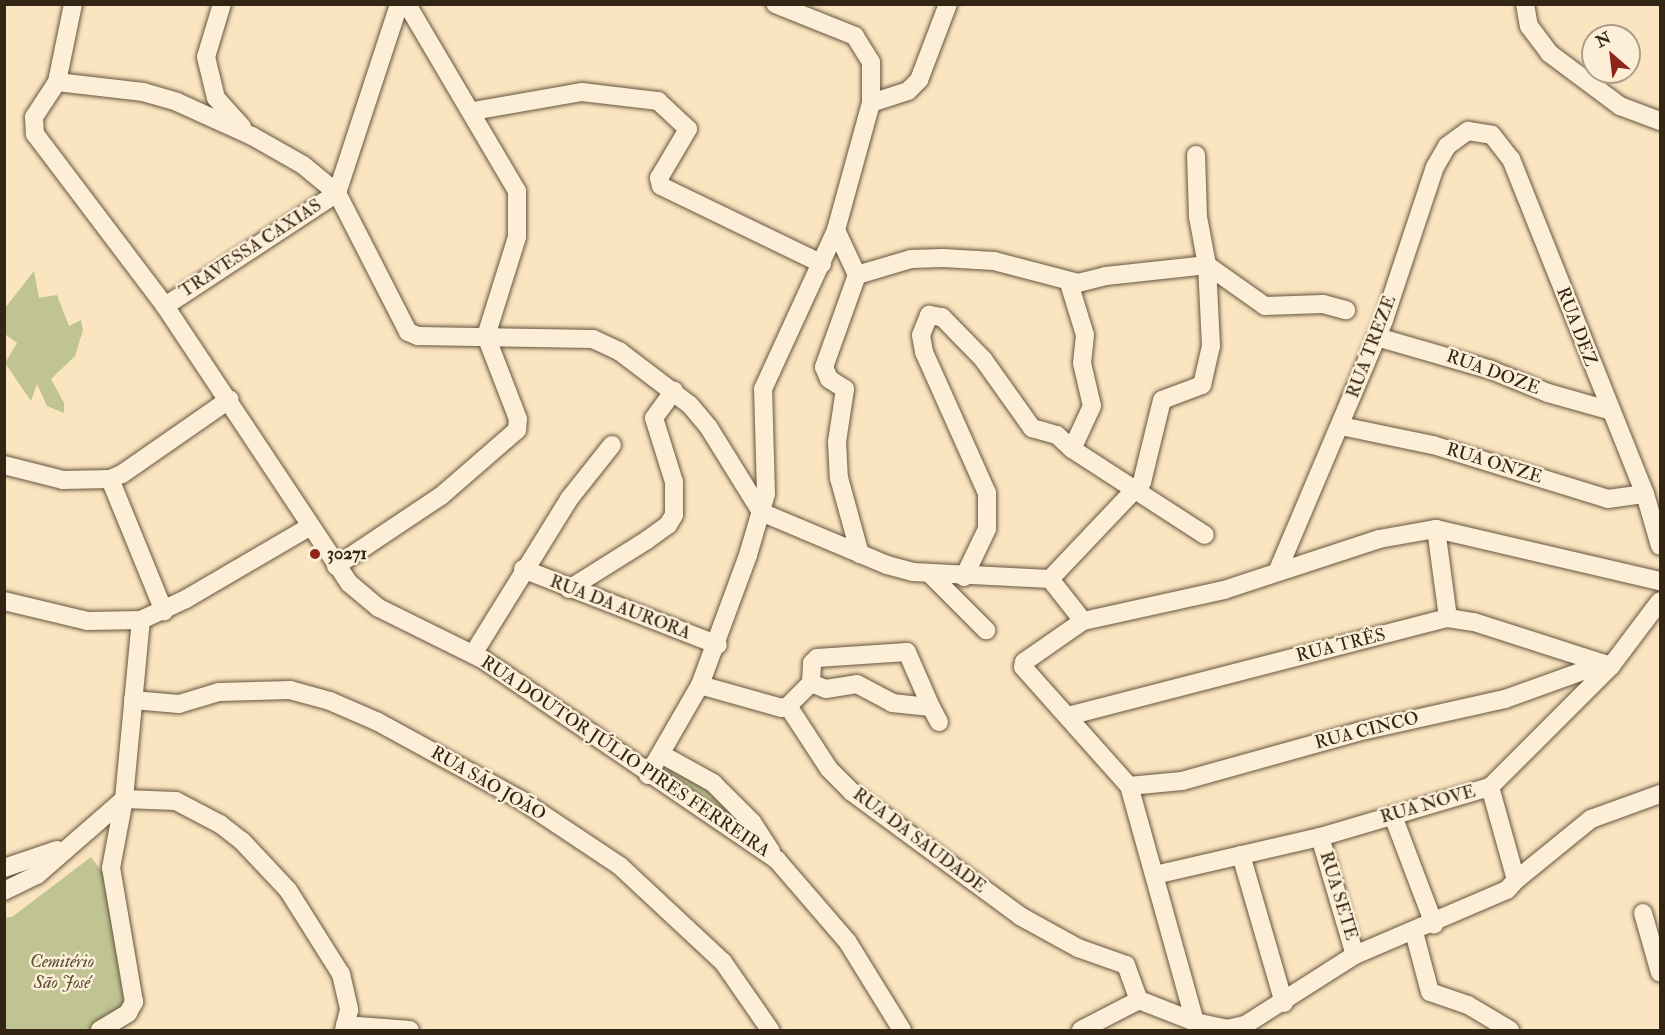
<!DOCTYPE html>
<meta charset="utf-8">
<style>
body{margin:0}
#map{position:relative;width:1665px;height:1035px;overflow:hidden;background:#fbe5c1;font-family:"IM FELL Double Pica",serif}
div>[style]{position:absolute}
.green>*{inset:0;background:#bfc492}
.roads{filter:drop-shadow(0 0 2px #65553e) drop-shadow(0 0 2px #65553e)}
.minor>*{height:18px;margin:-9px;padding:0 9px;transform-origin:9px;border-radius:9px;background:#fceed7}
.dots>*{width:16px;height:16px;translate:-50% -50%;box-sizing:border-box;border:3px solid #fceed7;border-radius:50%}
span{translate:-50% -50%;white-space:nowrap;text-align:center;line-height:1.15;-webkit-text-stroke:5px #fceed7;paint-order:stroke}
.street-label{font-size:18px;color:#332513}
.poi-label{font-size:18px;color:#332513;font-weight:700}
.left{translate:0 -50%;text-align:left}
.park-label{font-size:18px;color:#564d33;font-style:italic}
.frame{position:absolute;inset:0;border:6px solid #332513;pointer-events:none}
.north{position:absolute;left:1581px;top:24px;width:60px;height:60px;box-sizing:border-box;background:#fceed7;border:2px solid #ac9e89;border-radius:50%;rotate:332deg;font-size:16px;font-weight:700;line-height:24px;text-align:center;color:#332513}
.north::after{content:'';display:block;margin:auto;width:21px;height:27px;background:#8f2418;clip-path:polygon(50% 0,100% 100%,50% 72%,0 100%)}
</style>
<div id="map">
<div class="green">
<div style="clip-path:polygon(34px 271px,39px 298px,57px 295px,69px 326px,81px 320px,83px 330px,75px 356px,51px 379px,64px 403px,64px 413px,47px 406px,37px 384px,31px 401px,5px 363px,17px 343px,5px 334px,5px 308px)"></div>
<div style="clip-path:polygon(672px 758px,718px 780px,801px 873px,792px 876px,663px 777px)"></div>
<div style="clip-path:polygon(91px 857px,105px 876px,126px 1018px,106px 1030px,5px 1030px,5px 918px,12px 917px)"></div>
</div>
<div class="roads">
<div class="minor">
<div style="left:73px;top:4px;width:80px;rotate:101.6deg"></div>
<div style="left:57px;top:82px;width:42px;rotate:123.3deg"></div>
<div style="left:34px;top:117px;width:17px;rotate:87deg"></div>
<div style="left:35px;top:134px;width:216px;rotate:52.9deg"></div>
<div style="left:165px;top:306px;width:333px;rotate:56.4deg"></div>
<div style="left:349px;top:583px;width:39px;rotate:40deg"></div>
<div style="left:379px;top:608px;width:117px;rotate:26.3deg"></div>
<div style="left:484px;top:660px;width:355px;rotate:34.3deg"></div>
<div style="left:777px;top:860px;width:107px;rotate:49.2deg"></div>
<div style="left:847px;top:941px;width:105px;rotate:58.3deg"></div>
<div style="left:222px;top:4px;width:55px;rotate:106.8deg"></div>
<div style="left:206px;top:57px;width:42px;rotate:76.3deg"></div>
<div style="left:216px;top:98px;width:39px;rotate:48deg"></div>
<div style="left:1525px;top:4px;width:22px;rotate:80deg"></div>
<div style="left:1529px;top:26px;width:34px;rotate:53deg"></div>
<div style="left:1549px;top:53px;width:89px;rotate:36.7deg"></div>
<div style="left:1620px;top:106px;width:43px;rotate:20.6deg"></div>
<div style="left:57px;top:82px;width:87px;rotate:6.6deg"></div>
<div style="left:143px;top:92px;width:35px;rotate:16deg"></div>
<div style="left:177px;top:102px;width:82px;rotate:24.4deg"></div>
<div style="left:252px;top:136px;width:59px;rotate:29.6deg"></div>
<div style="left:303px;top:165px;width:44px;rotate:39.5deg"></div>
<div style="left:337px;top:193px;width:156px;rotate:62.9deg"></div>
<div style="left:408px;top:332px;width:11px;rotate:22deg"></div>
<div style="left:418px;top:336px;width:175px;rotate:1deg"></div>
<div style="left:593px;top:339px;width:29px;rotate:25deg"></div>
<div style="left:619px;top:351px;width:89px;rotate:37.3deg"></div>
<div style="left:690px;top:405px;width:30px;rotate:50deg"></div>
<div style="left:709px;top:428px;width:99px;rotate:58.2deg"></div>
<div style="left:761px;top:512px;width:137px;rotate:22.8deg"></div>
<div style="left:887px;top:565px;width:27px;rotate:15deg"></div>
<div style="left:913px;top:572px;width:137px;rotate:2.9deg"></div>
<div style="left:1050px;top:579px;width:53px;rotate:51.8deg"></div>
<div style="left:871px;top:103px;width:39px;rotate:-18deg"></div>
<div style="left:908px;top:91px;width:16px;rotate:-45deg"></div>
<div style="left:919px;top:80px;width:81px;rotate:-69.1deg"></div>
<div style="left:473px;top:111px;width:111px;rotate:-9.9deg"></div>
<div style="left:582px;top:92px;width:77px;rotate:6.8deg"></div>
<div style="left:658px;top:101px;width:41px;rotate:43deg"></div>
<div style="left:688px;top:129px;width:57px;rotate:120.6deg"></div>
<div style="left:659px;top:178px;width:8px;rotate:76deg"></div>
<div style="left:661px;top:186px;width:179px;rotate:25.8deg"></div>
<div style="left:337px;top:193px;width:199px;rotate:-71.8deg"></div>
<div style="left:836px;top:230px;width:50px;rotate:65deg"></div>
<div style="left:857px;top:275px;width:56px;rotate:-16.5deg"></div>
<div style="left:911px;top:259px;width:32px;rotate:-2deg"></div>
<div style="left:943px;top:258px;width:51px;rotate:3.4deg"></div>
<div style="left:994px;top:261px;width:87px;rotate:14.7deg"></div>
<div style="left:1078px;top:283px;width:29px;rotate:-14deg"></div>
<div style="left:1106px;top:276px;width:102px;rotate:-6.2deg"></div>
<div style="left:1207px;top:265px;width:71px;rotate:35.3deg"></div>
<div style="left:1265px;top:306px;width:58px;rotate:-2deg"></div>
<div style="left:1323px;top:304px;width:24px;rotate:15deg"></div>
<div style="left:857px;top:275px;width:98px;rotate:109.7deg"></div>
<div style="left:824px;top:367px;width:13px;rotate:67deg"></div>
<div style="left:829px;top:379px;width:19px;rotate:32deg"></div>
<div style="left:845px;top:389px;width:54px;rotate:98.6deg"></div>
<div style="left:837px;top:442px;width:36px;rotate:87deg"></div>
<div style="left:839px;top:478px;width:79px;rotate:74.6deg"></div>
<div style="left:1069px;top:283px;width:54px;rotate:72.9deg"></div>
<div style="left:1085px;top:335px;width:28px;rotate:96deg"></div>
<div style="left:1082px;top:363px;width:44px;rotate:76.9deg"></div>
<div style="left:1092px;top:406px;width:47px;rotate:114.9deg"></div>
<div style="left:1072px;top:449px;width:158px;rotate:32.9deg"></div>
<div style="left:165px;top:306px;width:206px;rotate:-33.3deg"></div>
<div style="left:1377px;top:337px;width:119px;rotate:16.1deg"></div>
<div style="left:1491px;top:370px;width:61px;rotate:22deg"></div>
<div style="left:1548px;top:393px;width:62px;rotate:15.8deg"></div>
<div style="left:1341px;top:426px;width:94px;rotate:11.7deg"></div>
<div style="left:1433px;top:445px;width:183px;rotate:17.1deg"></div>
<div style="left:1608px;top:499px;width:37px;rotate:-8deg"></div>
<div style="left:4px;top:465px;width:61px;rotate:14.3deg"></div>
<div style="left:63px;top:480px;width:47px;rotate:-1.2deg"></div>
<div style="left:110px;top:479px;width:13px;rotate:-23deg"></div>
<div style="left:122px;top:474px;width:131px;rotate:-34.8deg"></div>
<div style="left:110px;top:479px;width:143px;rotate:67.8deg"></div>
<div style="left:1436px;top:529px;width:90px;rotate:82.3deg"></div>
<div style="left:336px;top:566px;width:126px;rotate:-33.7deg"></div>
<div style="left:441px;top:496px;width:101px;rotate:-41deg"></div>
<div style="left:517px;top:430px;width:11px;rotate:-85deg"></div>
<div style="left:518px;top:419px;width:89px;rotate:-111.1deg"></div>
<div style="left:486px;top:336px;width:104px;rotate:-72.6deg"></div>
<div style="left:517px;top:237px;width:46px;rotate:-90deg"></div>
<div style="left:517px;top:191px;width:217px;rotate:-120.5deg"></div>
<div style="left:523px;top:569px;width:209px;rotate:21.3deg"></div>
<div style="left:1278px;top:570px;width:272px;rotate:-67deg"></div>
<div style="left:1384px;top:320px;width:161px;rotate:-71.6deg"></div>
<div style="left:1435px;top:167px;width:24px;rotate:-60deg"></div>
<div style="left:1447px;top:146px;width:26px;rotate:-36deg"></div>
<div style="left:1468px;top:131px;width:24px;rotate:9deg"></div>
<div style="left:1492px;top:135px;width:31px;rotate:52deg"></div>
<div style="left:1511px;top:159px;width:361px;rotate:68.2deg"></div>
<div style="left:1645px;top:494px;width:54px;rotate:73.9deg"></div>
<div style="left:929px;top:573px;width:81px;rotate:45deg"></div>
<div style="left:964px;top:577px;width:53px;rotate:-64.4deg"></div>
<div style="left:987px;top:529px;width:36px;rotate:-90deg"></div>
<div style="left:987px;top:493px;width:154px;rotate:-114.1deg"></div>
<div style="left:924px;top:352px;width:17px;rotate:-100deg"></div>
<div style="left:921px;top:335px;width:22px;rotate:-68deg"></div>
<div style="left:929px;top:315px;width:13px;rotate:9deg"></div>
<div style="left:942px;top:317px;width:59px;rotate:45.7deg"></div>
<div style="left:983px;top:359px;width:85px;rotate:54.6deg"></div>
<div style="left:1032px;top:428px;width:26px;rotate:16deg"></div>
<div style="left:1057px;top:435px;width:21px;rotate:43deg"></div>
<div style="left:1050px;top:579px;width:134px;rotate:-46.5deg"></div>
<div style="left:1142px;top:482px;width:84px;rotate:-76.3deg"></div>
<div style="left:1162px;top:400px;width:43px;rotate:-20.6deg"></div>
<div style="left:1202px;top:385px;width:40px;rotate:-77deg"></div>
<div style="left:1211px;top:346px;width:81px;rotate:-92.8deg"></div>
<div style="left:1207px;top:265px;width:49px;rotate:-100.6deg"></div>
<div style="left:1198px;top:217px;width:62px;rotate:-91.8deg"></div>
<div style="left:569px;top:589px;width:92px;rotate:-32.1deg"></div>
<div style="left:647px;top:540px;width:26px;rotate:-36deg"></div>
<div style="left:668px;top:525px;width:12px;rotate:-59deg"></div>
<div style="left:674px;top:515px;width:33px;rotate:-90deg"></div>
<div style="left:674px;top:482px;width:67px;rotate:-107.4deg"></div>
<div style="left:654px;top:418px;width:34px;rotate:-54deg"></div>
<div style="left:4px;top:601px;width:86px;rotate:13.4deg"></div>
<div style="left:88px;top:621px;width:53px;rotate:-1.1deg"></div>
<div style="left:141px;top:620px;width:50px;rotate:-25deg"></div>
<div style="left:186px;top:599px;width:143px;rotate:-30.3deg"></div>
<div style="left:473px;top:654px;width:182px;rotate:-58.2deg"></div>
<div style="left:569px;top:499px;width:69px;rotate:-51.5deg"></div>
<div style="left:811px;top:683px;width:20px;rotate:-87deg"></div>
<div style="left:812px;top:663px;width:7px;rotate:-45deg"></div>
<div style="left:817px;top:658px;width:90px;rotate:-3.8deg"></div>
<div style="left:907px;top:652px;width:60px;rotate:66.4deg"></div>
<div style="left:700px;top:685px;width:85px;rotate:15.7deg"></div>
<div style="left:782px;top:708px;width:6px;rotate:-18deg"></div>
<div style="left:133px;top:700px;width:46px;rotate:5deg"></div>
<div style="left:179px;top:704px;width:42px;rotate:-16.7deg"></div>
<div style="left:219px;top:692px;width:71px;rotate:-1.6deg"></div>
<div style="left:290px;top:690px;width:41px;rotate:15.4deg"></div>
<div style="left:330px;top:701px;width:52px;rotate:23.6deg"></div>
<div style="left:378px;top:722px;width:163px;rotate:28.6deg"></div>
<div style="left:521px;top:800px;width:119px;rotate:33.7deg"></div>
<div style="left:620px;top:866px;width:141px;rotate:43deg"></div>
<div style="left:723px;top:962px;width:83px;rotate:55.3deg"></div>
<div style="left:788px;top:706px;width:75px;rotate:56.9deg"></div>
<div style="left:829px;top:769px;width:33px;rotate:45deg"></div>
<div style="left:852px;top:792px;width:209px;rotate:36.4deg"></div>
<div style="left:1020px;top:916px;width:66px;rotate:28.9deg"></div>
<div style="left:1078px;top:948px;width:51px;rotate:19.5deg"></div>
<div style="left:1126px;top:965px;width:37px;rotate:70deg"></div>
<div style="left:788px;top:706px;width:33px;rotate:-45deg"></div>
<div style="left:811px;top:683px;width:16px;rotate:22deg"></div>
<div style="left:826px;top:689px;width:31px;rotate:-9deg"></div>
<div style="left:857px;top:684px;width:40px;rotate:28deg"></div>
<div style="left:892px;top:703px;width:39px;rotate:6deg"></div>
<div style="left:931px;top:707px;width:17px;rotate:62deg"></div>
<div style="left:1068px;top:716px;width:392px;rotate:-14.5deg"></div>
<div style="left:1448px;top:618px;width:26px;rotate:9deg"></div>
<div style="left:1474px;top:622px;width:144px;rotate:17.8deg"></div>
<div style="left:661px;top:754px;width:60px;rotate:29.1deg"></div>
<div style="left:713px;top:783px;width:55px;rotate:45deg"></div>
<div style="left:752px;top:822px;width:35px;rotate:57deg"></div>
<div style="left:648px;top:775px;width:104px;rotate:-60deg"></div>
<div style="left:700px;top:685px;width:139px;rotate:-69.7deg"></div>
<div style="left:748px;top:555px;width:64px;rotate:-73.6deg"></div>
<div style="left:766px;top:494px;width:105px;rotate:-91.6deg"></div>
<div style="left:763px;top:389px;width:175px;rotate:-65.3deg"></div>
<div style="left:836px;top:230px;width:132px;rotate:-74.6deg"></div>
<div style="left:871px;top:103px;width:41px;rotate:-90deg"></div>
<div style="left:871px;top:62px;width:31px;rotate:-122deg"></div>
<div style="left:855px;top:36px;width:86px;rotate:-158.2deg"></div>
<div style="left:1129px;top:786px;width:53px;rotate:-5.4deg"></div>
<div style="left:1182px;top:781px;width:182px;rotate:-15.6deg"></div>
<div style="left:1357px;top:732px;width:152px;rotate:-12.6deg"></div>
<div style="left:1505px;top:699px;width:103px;rotate:-19.8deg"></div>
<div style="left:1393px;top:816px;width:116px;rotate:69.2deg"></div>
<div style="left:1320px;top:837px;width:123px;rotate:73.5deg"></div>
<div style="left:1241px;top:855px;width:154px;rotate:73.8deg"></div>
<div style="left:4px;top:868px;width:56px;rotate:-18.8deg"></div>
<div style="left:1155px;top:875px;width:169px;rotate:-13deg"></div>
<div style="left:1320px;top:837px;width:177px;rotate:-16.4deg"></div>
<div style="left:1490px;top:787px;width:171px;rotate:-45deg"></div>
<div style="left:1611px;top:666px;width:81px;rotate:-53deg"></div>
<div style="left:1516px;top:880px;width:97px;rotate:-39.1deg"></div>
<div style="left:1591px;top:819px;width:73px;rotate:-19.9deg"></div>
<div style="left:4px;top:891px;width:37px;rotate:-26deg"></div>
<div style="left:37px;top:875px;width:116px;rotate:-41.1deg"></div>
<div style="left:124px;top:799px;width:52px;rotate:2.2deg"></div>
<div style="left:176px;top:801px;width:50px;rotate:27.6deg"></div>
<div style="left:220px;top:824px;width:28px;rotate:38deg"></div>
<div style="left:242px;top:841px;width:67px;rotate:46.8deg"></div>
<div style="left:288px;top:890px;width:99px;rotate:57.8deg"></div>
<div style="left:341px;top:974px;width:37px;rotate:77deg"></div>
<div style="left:349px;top:1010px;width:21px;rotate:104deg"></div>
<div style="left:1643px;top:913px;width:62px;rotate:74.2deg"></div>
<div style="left:1414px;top:932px;width:62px;rotate:75.1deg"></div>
<div style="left:1430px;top:992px;width:40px;rotate:18.9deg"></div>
<div style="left:1468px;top:1005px;width:49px;rotate:30.8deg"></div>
<div style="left:1139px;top:1000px;width:60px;rotate:21.4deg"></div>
<div style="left:1195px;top:1022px;width:33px;rotate:12deg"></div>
<div style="left:1227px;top:1029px;width:18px;rotate:-13deg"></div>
<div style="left:1245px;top:1025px;width:130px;rotate:-32.5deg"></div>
<div style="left:1355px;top:955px;width:165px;rotate:-23.2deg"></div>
<div style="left:1507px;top:890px;width:13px;rotate:-48deg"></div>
<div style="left:1516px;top:880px;width:97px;rotate:-105.6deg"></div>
<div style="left:1195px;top:1022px;width:245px;rotate:-105.6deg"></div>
<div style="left:1129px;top:786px;width:159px;rotate:-131.7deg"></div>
<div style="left:1023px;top:667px;width:5px;rotate:-79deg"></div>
<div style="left:1024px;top:662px;width:72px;rotate:-34.8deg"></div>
<div style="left:1083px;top:621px;width:144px;rotate:-12.4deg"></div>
<div style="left:1224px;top:590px;width:163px;rotate:-18.2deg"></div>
<div style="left:1379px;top:539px;width:58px;rotate:-10deg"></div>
<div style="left:1436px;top:529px;width:230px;rotate:13.1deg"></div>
<div style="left:345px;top:1025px;width:65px;rotate:4.4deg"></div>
<div style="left:100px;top:1030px;width:33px;rotate:-31deg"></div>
<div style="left:128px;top:1013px;width:13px;rotate:-61deg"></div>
<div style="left:134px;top:1002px;width:136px;rotate:-99.7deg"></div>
<div style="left:111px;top:868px;width:70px;rotate:-79.3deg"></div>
<div style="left:124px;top:799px;width:180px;rotate:-84.6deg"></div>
<div style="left:1081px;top:1030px;width:65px;rotate:-27.3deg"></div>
</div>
</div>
<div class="dots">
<div style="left:315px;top:554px;background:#8f2418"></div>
</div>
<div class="street-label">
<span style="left:251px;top:249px;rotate:-33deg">TRAVESSA CAXIAS</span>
<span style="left:1576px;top:327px;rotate:69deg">RUA DEZ</span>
<span style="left:1372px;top:347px;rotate:-69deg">RUA TREZE</span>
<span style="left:1493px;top:373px;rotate:20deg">RUA DOZE</span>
<span style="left:1494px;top:464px;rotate:17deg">RUA ONZE</span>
<span style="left:620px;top:608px;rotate:21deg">RUA DA AURORA</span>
<span style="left:1341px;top:646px;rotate:-14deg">RUA TRÊS</span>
<span style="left:1367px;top:731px;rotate:-14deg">RUA CINCO</span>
<span style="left:625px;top:757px;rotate:34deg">RUA DOUTOR JÚLIO PIRES FERREIRA</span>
<span style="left:488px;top:784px;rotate:30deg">RUA SÃO JOÃO</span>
<span style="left:1428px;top:805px;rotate:-16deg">RUA NOVE</span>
<span style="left:919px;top:841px;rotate:37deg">RUA DA SAUDADE</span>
<span style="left:1338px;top:896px;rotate:73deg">RUA SETE</span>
</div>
<div class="poi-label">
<span class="left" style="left:327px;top:554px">30271</span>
</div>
<div class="park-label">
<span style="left:62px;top:973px">Cemitério<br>São José</span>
</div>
<div class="frame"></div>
<div class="north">N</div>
</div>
